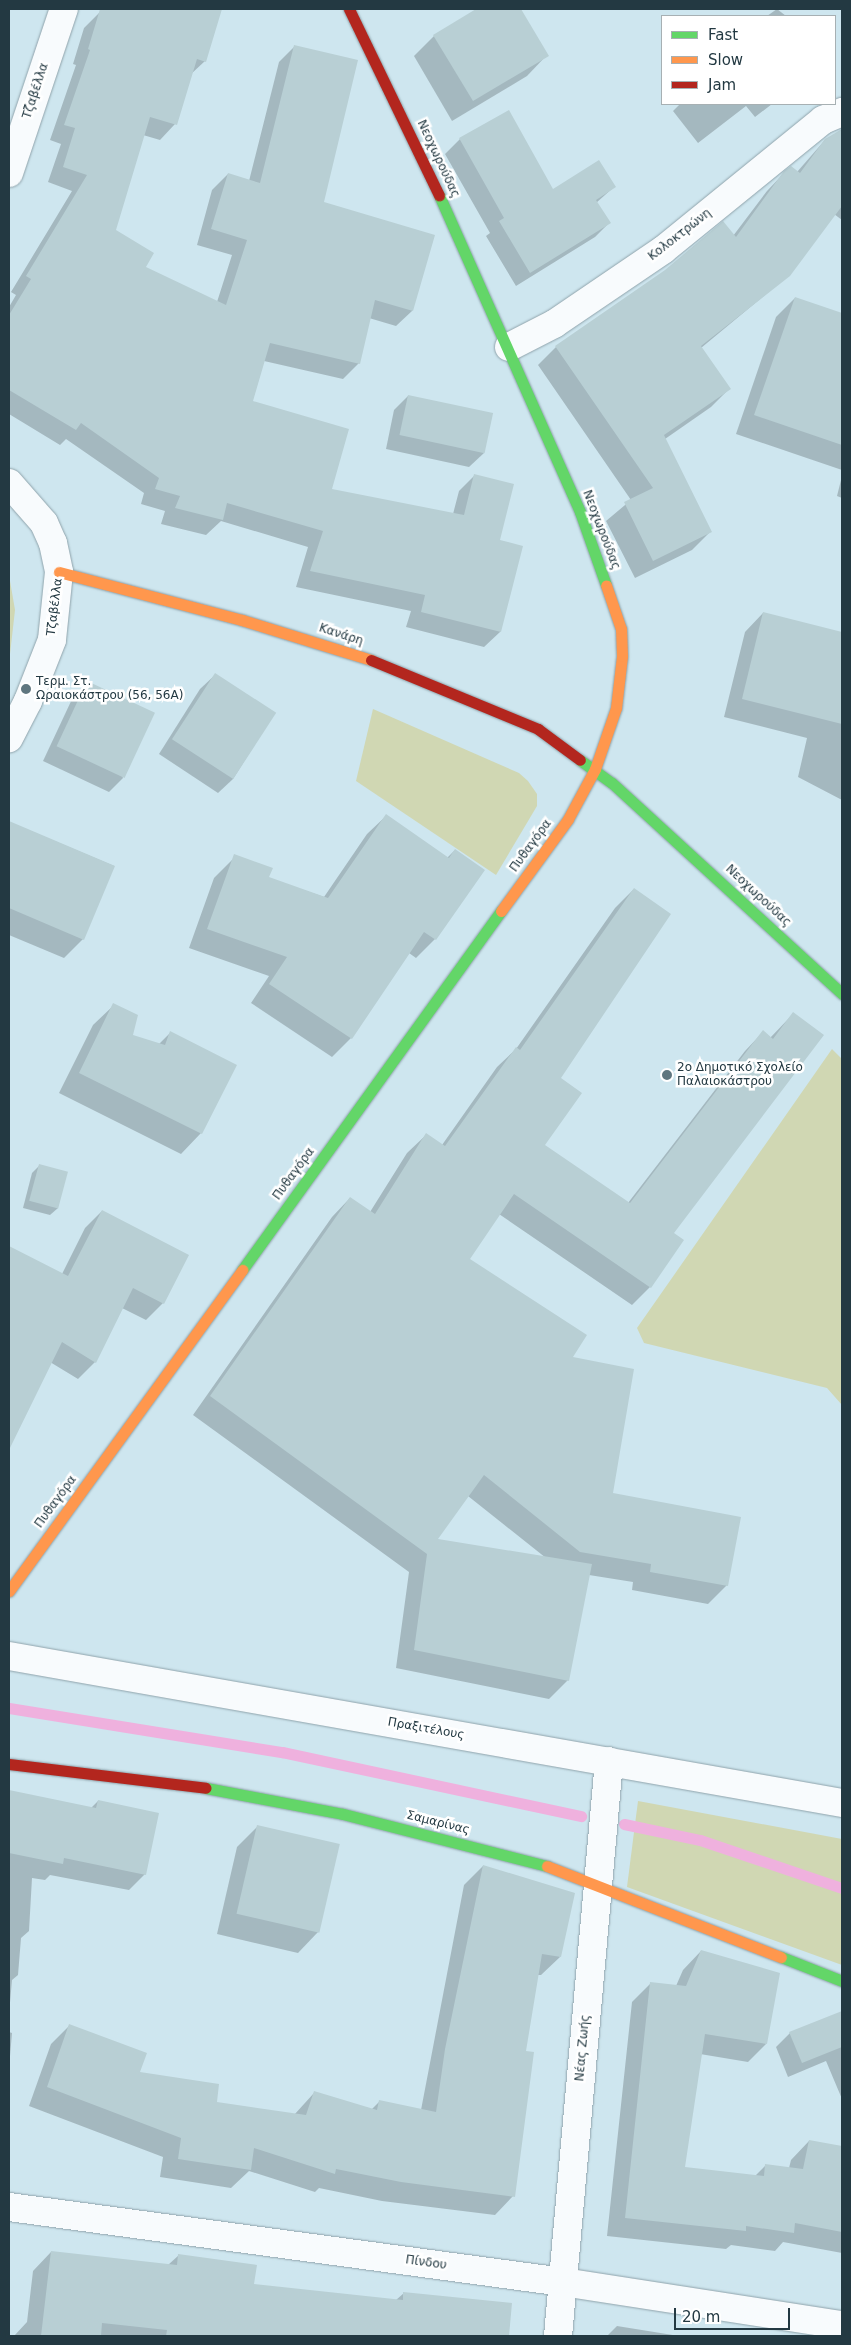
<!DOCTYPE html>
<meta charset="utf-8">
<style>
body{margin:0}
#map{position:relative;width:851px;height:2345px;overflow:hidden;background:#cee6ef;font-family:"DejaVu Sans",sans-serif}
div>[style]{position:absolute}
.green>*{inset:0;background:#d0d7b3}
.shadow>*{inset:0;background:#0003}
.stream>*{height:11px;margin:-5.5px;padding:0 5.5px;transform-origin:5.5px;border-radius:5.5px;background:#efb1de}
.building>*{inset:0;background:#b8cfd4;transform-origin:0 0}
.roads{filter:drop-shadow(0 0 1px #8fa3ab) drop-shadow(0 0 1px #8fa3ab)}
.street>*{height:28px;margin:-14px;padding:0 14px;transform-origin:14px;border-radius:14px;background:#f8fbfd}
.fast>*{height:11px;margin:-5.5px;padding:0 5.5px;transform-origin:5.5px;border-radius:5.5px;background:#63d668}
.slow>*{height:11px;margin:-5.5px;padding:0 5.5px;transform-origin:5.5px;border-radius:5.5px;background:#ff974d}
.jam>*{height:11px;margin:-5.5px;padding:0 5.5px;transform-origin:5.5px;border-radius:5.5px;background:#b3261e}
.dots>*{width:14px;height:14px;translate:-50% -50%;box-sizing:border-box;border:2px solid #fff;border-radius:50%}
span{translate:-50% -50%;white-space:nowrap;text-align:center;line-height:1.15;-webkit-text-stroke:5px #fff;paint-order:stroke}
.street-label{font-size:12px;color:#233942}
.poi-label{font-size:12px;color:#233942}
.left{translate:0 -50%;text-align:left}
.frame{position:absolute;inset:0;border:10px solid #233942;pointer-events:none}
.legend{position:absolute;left:661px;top:15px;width:175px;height:90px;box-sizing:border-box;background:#fff;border:1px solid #a7b0b3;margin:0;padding:6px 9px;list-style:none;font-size:15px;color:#233942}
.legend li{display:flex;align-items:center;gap:10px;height:25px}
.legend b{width:25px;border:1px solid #a7b0b3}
.scale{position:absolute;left:674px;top:2308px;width:116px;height:22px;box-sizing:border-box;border:2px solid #233942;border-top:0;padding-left:6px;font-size:15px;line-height:18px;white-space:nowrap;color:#233942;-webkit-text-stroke:4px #fff;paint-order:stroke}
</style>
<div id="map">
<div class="green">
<div style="clip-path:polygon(9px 575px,15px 610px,9px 663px)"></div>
<div style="clip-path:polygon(373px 709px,519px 773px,528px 781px,537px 794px,537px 806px,496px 875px,356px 781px)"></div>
<div style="clip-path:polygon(832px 1049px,842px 1059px,842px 1405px,827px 1388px,644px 1343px,637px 1328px)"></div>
<div style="clip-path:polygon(638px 1801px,842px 1839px,842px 1965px,627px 1887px)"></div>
</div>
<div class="shadow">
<div style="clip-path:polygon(105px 9px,221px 9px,205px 61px,190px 75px,175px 124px,160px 140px,143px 135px,114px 230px,144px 267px,217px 302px,232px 255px,197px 245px,212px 190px,228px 174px,249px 181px,279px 62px,295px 46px,323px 203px,434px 236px,412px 311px,396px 326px,369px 318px,359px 363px,343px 379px,264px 361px,252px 402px,330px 490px,453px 514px,459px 491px,475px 475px,498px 541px,521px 547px,500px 632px,484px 647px,406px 627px,411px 611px,296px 587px,308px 547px,221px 521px,206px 535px,161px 524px,165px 511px,141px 504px,144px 493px,66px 439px,60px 445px,9px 414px,9px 307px,16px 295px,11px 292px,72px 191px,48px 182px,61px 144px,50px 140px,76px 65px,73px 64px,84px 28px,99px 13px,103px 14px)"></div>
<div style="clip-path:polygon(479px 9px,519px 9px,547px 55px,527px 76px,452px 121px,414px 56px,434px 36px)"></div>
<div style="clip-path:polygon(777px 9px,786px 16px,767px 16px)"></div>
<div style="clip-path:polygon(680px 104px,772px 104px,755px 117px,746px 106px,698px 143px,673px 111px)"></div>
<div style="clip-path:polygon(508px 112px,552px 190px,614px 187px,596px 203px,609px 223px,595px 237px,516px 286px,486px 236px,490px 233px,445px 154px,460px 139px)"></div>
<div style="clip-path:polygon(842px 131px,842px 220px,834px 214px,789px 275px,701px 348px,729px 389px,711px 407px,665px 439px,710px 532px,692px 550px,635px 578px,606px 521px,631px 500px,538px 365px,556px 347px,733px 236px,767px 191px,785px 172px,797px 172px,825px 140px)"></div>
<div style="clip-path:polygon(795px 298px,842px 314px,842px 470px,736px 434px,776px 317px)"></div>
<div style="clip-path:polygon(408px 396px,484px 453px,469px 467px,386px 449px,394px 410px)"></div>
<div style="clip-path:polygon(842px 476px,842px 498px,837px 496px)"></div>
<div style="clip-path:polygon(763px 613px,842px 633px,842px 800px,798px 777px,807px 738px,724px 717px,745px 632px)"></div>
<div style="clip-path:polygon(215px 675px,274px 714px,233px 779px,218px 793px,159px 754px,200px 689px)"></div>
<div style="clip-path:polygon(88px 682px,123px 778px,109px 792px,43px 761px,73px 697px)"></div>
<div style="clip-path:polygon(386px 816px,447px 858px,455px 850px,435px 939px,416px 958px,409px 953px,351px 1038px,332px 1057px,251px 1003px,269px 976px,189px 948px,214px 878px,233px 859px,268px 878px,324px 897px,367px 834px)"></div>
<div style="clip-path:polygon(9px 822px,114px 866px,83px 939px,64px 958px,9px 935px)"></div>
<div style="clip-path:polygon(evenodd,634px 889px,559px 1079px,543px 1146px,628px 1203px,745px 1051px,763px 1032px,770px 1038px,793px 1014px,673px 1234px,650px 1287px,632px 1305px,499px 1214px,468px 1260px,571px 1357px,611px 1494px,727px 1585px,708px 1604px,632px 1590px,633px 1582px,589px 1575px,568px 1680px,549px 1699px,396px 1668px,409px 1572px,193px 1415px,332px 1217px,350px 1198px,370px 1212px,407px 1153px,426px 1135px,442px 1145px,497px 1067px,516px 1049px,615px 908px,634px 889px,468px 1496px,546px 1558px,436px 1540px,468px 1496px)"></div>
<div style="clip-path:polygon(114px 1005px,131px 1036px,159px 1044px,170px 1033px,201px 1133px,181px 1154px,59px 1093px,93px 1025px)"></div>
<div style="clip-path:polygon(39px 1166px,58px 1208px,50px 1215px,23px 1208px,32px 1173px)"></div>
<div style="clip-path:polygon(102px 1211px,163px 1303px,146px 1320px,122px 1308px,95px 1362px,78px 1379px,50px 1362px,15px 1434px,9px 1440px,9px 1309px,13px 1311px,62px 1274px,85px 1228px)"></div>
<div style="clip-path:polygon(9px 1792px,91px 1808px,98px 1801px,145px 1874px,129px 1890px,50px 1875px,45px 1880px,32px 1878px,29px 1931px,21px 1938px,18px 1975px,12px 1980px,9px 2014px)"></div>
<div style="clip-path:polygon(258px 1826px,318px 1932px,298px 1953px,217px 1934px,237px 1847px)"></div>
<div style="clip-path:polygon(483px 1866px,560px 1957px,541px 1975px,537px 1975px,524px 2052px,513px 2196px,495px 2215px,382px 2201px,319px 2188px,315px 2192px,249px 2171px,231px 2188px,160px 2177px,163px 2157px,29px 2106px,51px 2044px,70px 2025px,138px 2073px,215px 2103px,294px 2115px,314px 2093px,371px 2110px,379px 2102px,421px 2110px,464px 1885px)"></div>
<div style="clip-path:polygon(701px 1951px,766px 2044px,748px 2062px,700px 2054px,683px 2168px,755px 2176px,766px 2165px,789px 2168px,791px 2160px,809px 2141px,842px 2148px,842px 2253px,783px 2242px,775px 2251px,731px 2245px,726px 2249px,607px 2236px,632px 2002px,651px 1983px,676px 1986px,683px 1970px)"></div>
<div style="clip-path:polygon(842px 2012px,842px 2099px,826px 2061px,788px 2077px,776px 2047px,790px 2033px)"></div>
<div style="clip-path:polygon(9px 2032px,12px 2033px,9px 2068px)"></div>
<div style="clip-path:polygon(51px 2252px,168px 2265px,179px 2255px,253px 2285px,279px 2288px,263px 2336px,14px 2336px,27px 2322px,33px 2271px)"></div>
<div style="clip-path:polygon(404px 2293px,511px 2304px,508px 2336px,284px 2336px,287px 2309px,396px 2300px)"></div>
<div style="clip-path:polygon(617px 2326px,679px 2336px,607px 2336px)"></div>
</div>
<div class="stream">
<div style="left:9px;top:1708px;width:277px;rotate:9.2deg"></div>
<div style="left:282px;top:1752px;width:306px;rotate:12.1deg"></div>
<div style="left:624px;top:1824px;width:78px;rotate:11.9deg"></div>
<div style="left:700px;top:1840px;width:150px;rotate:18.7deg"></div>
</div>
<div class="building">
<div style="clip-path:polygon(100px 9px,222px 9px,206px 62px,197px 59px,177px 125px,150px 117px,116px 230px,154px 253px,146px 267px,226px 305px,247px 240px,211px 229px,228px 173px,260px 183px,294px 45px,358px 60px,324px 202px,435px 235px,413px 311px,375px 300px,360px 364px,270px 343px,253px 401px,349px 429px,332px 489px,464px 515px,474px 474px,514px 484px,500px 540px,523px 546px,501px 632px,421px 612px,425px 595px,310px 571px,323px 531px,227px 503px,223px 520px,175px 508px,180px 496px,155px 489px,159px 478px,81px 423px,76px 430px,9px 390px,9px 315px,31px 279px,26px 276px,87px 175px,63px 167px,75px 128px,64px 125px,90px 50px,88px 49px)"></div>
<div style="clip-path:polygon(476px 9px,521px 9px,549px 56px,473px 101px,433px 35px)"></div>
<div style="clip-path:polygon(509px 110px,553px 189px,599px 160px,616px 187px,596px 200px,611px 223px,530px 273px,499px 221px,504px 218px,459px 138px)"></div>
<div style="clip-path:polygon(842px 129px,842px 206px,790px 276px,701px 346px,731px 389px,664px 435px,712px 532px,653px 561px,624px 502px,653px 488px,555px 346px,665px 270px,723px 221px,736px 237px,784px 171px,791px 166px,800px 173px,825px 139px)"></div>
<div style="clip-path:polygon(795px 297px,842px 313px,842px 445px,754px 415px)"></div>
<div style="left:408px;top:395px;width:87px;height:41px;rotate:12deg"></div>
<div style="clip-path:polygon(763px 612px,842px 632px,842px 724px,742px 699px)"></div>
<div style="left:215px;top:673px;width:73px;height:79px;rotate:33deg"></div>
<div style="left:87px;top:681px;width:75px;height:72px;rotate:25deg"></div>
<div style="clip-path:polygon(386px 814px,449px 858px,455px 849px,485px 870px,436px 940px,424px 932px,352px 1039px,269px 984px,287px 957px,207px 929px,234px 854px,273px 868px,269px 877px,328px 898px)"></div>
<div style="clip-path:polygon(9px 821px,115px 866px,84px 940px,9px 908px)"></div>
<div style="clip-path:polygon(634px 888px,671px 914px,561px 1078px,582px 1093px,545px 1145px,630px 1203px,763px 1030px,773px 1039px,793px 1012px,824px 1035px,674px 1233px,684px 1240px,651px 1288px,514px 1194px,470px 1259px,587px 1335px,573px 1357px,634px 1369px,613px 1493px,741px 1517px,728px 1586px,650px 1572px,651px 1564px,580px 1552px,484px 1475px,438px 1539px,592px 1564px,569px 1681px,414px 1650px,427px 1554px,210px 1396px,350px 1197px,375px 1214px,426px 1133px,445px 1146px,516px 1047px,520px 1050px)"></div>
<div style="clip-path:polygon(113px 1003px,138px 1015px,133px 1035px,165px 1045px,170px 1031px,237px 1065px,202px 1134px,79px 1073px)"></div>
<div style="left:39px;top:1164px;width:30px;height:38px;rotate:15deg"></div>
<div style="clip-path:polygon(102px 1210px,189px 1255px,164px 1304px,133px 1288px,96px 1363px,62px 1342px,9px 1450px,9px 1246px,68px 1276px)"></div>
<div style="clip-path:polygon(9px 1790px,96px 1808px,98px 1800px,159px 1813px,146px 1875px,64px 1858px,63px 1864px,9px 1853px)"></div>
<div style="left:257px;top:1825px;width:85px;height:91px;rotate:13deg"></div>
<div style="clip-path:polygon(483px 1865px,575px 1893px,561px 1957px,542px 1954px,526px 2051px,534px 2052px,515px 2197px,401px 2182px,336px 2169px,335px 2174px,254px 2148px,251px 2170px,178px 2159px,181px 2138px,47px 2087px,69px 2024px,147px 2053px,140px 2072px,219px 2084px,217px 2102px,306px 2115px,314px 2091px,377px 2110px,379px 2100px,436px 2112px,445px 2049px)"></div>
<div style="clip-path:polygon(701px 1950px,780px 1973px,767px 2044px,705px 2034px,685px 2167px,764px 2176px,765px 2164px,803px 2169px,809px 2140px,842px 2146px,842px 2232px,795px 2223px,794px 2233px,746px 2226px,746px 2231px,625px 2218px,650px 1982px,686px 1986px)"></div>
<div style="clip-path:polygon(842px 2011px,842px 2047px,802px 2063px,789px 2032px)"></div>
<div style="clip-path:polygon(51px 2251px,177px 2265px,178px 2254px,257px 2265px,254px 2284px,403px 2300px,403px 2292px,512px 2303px,509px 2336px,166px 2336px,167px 2330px,102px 2323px,101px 2336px,41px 2336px)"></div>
</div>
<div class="roads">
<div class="street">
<div style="left:9px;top:173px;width:173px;rotate:-71.5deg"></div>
<div style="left:509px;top:347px;width:51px;rotate:-27.1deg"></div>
<div style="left:554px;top:324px;width:132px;rotate:-34.2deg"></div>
<div style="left:663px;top:250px;width:206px;rotate:-39.1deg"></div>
<div style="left:823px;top:120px;width:21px;rotate:-23deg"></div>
<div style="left:9px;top:483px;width:53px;rotate:48.8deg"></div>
<div style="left:44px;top:523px;width:22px;rotate:66deg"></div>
<div style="left:53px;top:543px;width:30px;rotate:78deg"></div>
<div style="left:59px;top:572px;width:68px;rotate:95.9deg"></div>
<div style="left:52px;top:640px;width:66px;rotate:111.5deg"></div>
<div style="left:28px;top:701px;width:42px;rotate:117.2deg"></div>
<div style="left:9px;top:1656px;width:846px;rotate:10.01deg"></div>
<div style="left:9px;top:2207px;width:559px;rotate:7.71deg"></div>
<div style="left:563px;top:2282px;width:282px;rotate:8.8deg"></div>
<div style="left:558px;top:2336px;width:577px;rotate:-84.93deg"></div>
</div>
<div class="fast">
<div style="left:439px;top:195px;width:347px;rotate:66deg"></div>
<div style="left:580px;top:512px;width:77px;rotate:70.4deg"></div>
<div style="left:580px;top:760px;width:39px;rotate:36deg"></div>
<div style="left:612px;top:783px;width:312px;rotate:42.5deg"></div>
<div style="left:242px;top:1270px;width:443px;rotate:-54.2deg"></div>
<div style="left:206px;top:1788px;width:139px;rotate:10.7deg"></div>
<div style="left:343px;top:1814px;width:211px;rotate:14.3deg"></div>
<div style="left:781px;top:1957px;width:66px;rotate:21.5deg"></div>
</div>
<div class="slow">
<div style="left:59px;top:572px;width:189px;rotate:14.7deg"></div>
<div style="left:242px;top:620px;width:135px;rotate:17.2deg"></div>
<div style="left:501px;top:911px;width:114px;rotate:-53.9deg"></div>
<div style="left:568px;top:819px;width:57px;rotate:-61.6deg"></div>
<div style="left:595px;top:769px;width:65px;rotate:-71deg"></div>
<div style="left:616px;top:708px;width:52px;rotate:-83.4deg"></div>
<div style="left:622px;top:656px;width:27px;rotate:-92deg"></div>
<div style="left:621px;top:629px;width:46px;rotate:-108.8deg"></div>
<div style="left:9px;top:1591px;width:397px;rotate:-54deg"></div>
<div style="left:547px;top:1866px;width:251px;rotate:21.3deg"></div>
</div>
<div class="jam">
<div style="left:349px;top:9px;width:207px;rotate:64.2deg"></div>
<div style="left:371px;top:660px;width:181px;rotate:22.4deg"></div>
<div style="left:538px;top:729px;width:52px;rotate:36.4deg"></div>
<div style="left:9px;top:1764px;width:198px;rotate:6.9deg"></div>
</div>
</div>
<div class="dots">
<div style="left:26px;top:689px;background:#5f767f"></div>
<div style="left:667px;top:1075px;background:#5f767f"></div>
</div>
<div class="street-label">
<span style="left:36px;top:91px;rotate:-72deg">Τζαβέλλα</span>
<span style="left:438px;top:159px;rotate:65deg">Νεοχωρούδας</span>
<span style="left:680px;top:235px;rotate:-38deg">Κολοκτρώνη</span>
<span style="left:601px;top:530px;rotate:69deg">Νεοχωρούδας</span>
<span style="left:55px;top:607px;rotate:-83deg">Τζαβέλλα</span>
<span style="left:341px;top:635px;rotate:18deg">Κανάρη</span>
<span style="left:531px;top:846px;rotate:-54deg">Πυθαγόρα</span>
<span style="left:758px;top:896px;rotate:43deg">Νεοχωρούδας</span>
<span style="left:294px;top:1174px;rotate:-54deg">Πυθαγόρα</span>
<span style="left:56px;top:1502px;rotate:-54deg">Πυθαγόρα</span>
<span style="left:426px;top:1729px;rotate:10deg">Πραξιτέλους</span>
<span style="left:438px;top:1823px;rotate:14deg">Σαμαρίνας</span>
<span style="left:583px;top:2048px;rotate:-85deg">Νέας Ζωής</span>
<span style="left:426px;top:2263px;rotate:8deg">Πίνδου</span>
</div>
<div class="poi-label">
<span class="left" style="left:36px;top:689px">Τερμ. Στ.<br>Ωραιοκάστρου (56, 56Α)</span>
<span class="left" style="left:677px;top:1075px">2ο Δημοτικό Σχολείο<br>Παλαιοκάστρου</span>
</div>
<div class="frame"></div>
<ul class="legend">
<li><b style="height:6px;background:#63d668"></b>Fast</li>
<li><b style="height:6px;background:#ff974d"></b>Slow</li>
<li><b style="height:6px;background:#b3261e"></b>Jam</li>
</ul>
<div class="scale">20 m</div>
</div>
